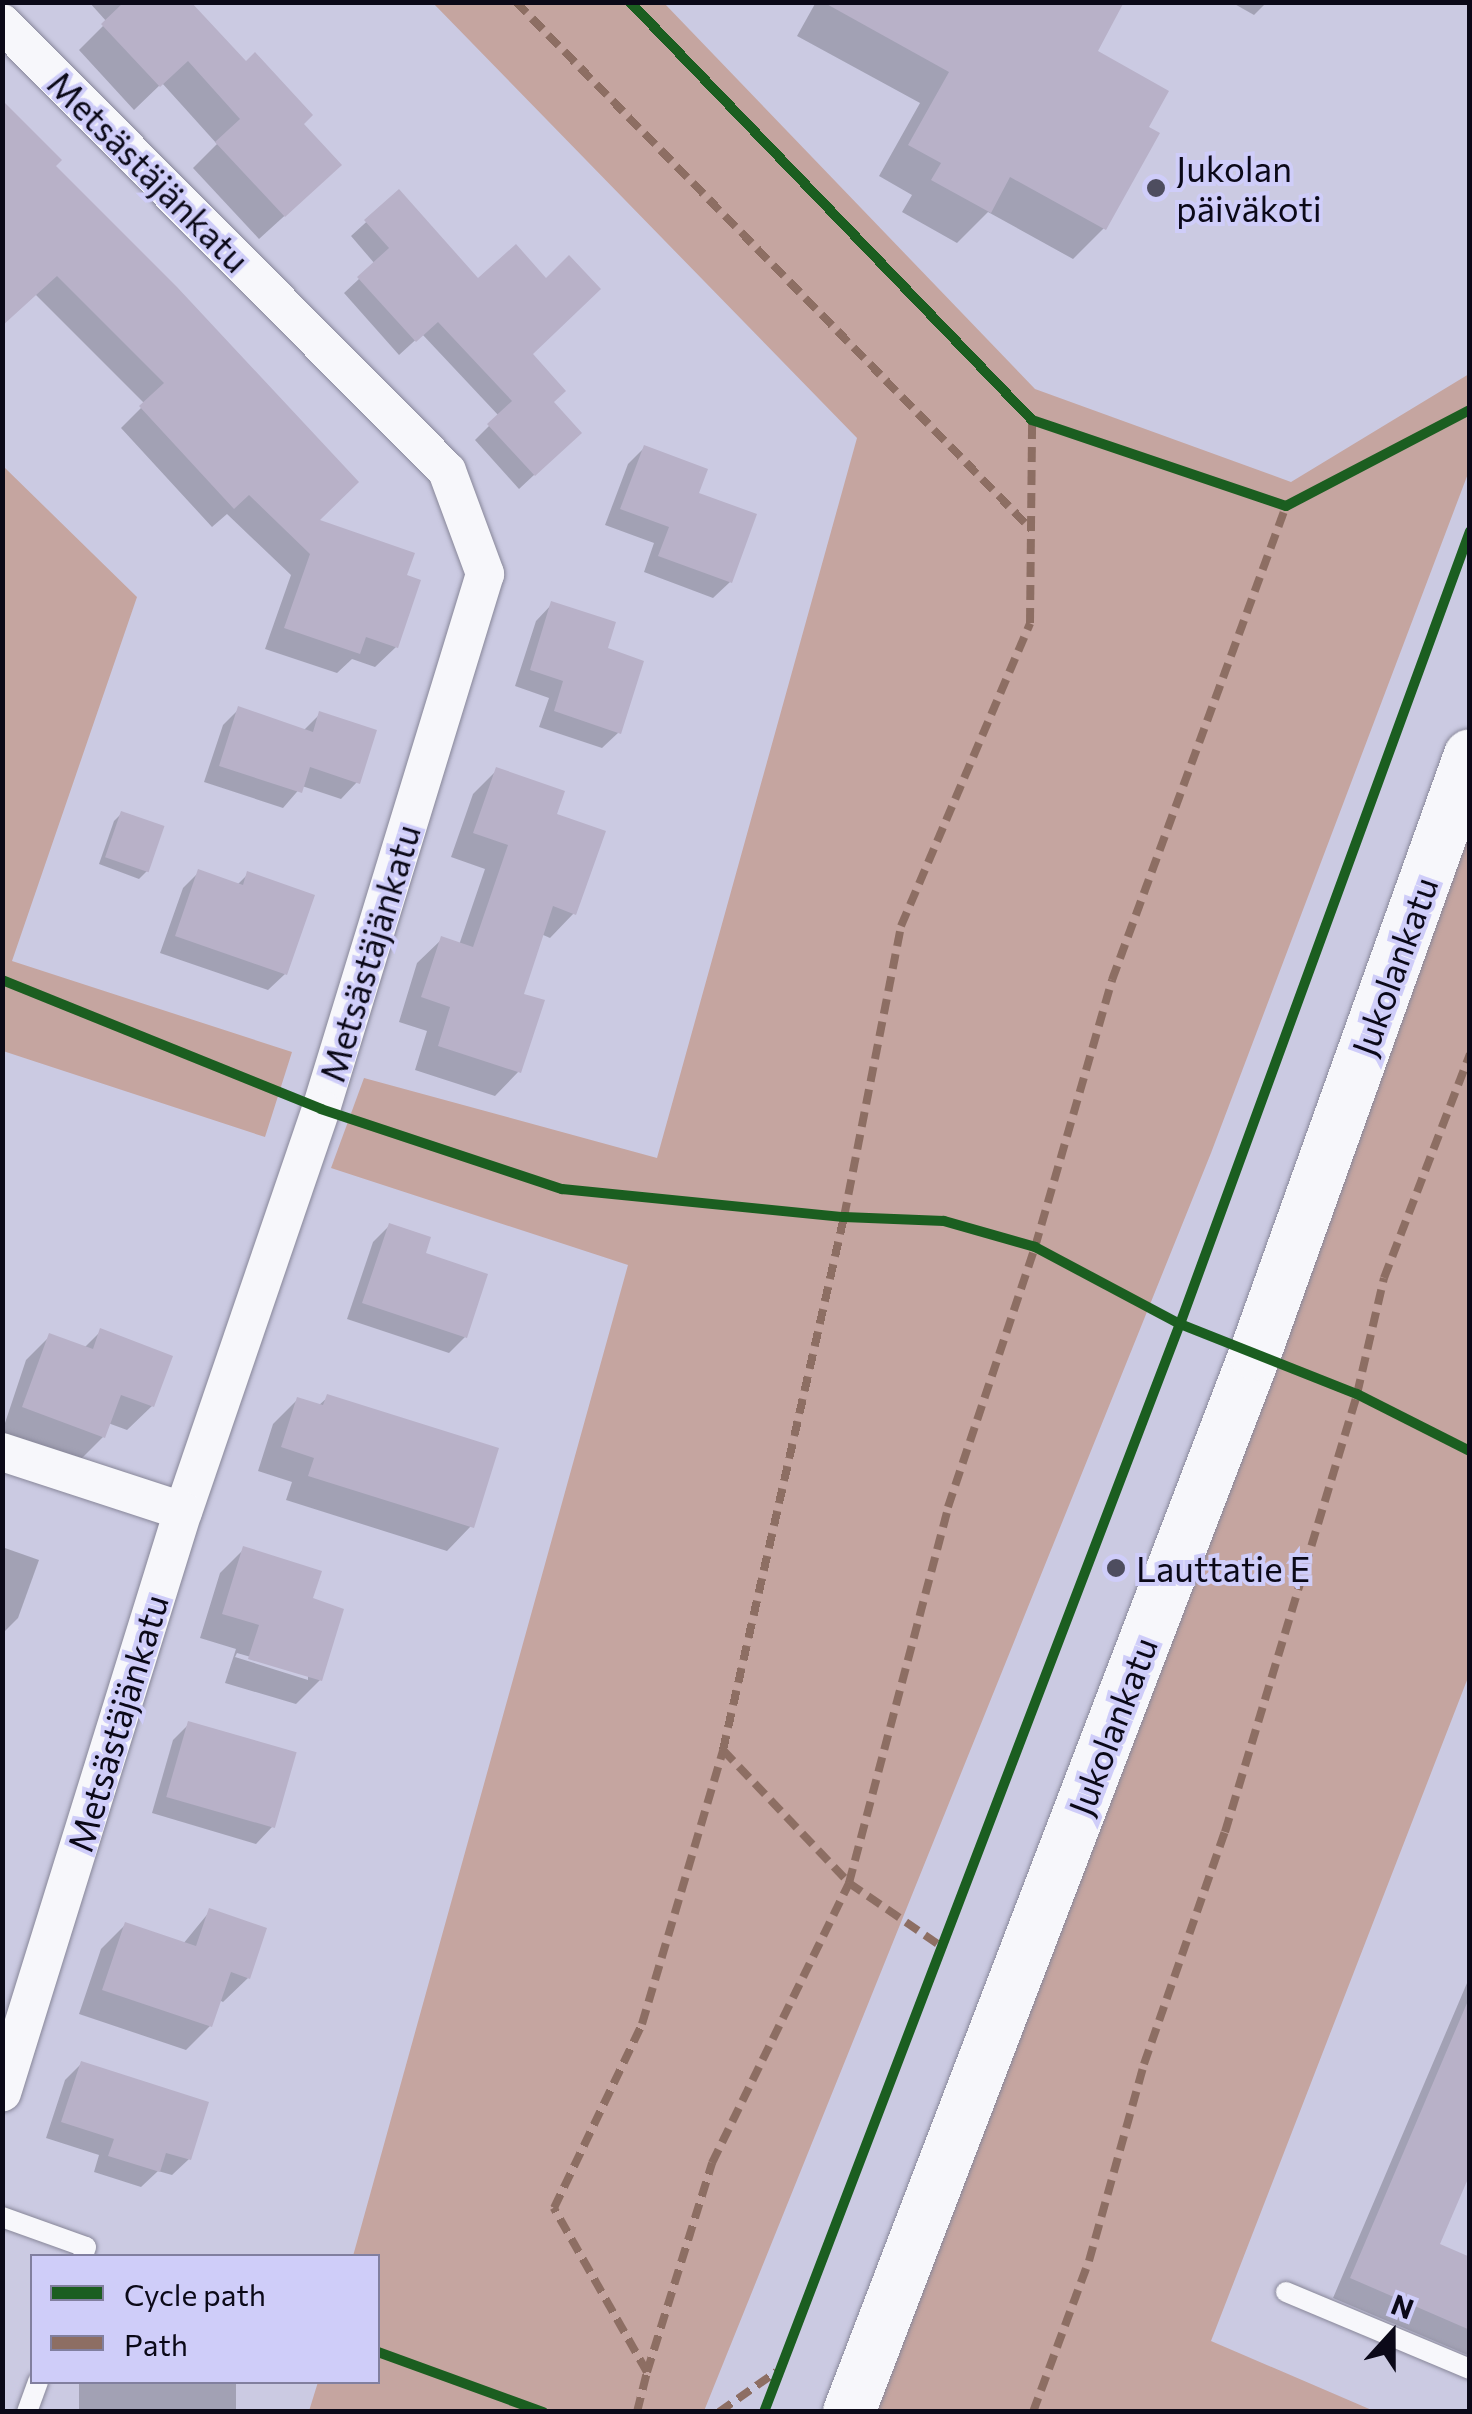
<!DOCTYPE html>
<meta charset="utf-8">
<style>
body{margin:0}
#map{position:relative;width:1472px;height:2414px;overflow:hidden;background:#cbcae2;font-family:Commissioner,sans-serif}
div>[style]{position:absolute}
.green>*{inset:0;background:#c5a5a0}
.shadow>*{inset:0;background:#0003;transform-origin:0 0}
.building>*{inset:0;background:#b8b1c8;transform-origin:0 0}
.roads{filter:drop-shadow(0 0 2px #888799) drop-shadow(0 0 2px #888799)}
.service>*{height:20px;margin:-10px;padding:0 10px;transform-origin:10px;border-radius:10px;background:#f7f7fb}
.minor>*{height:38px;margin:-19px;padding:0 19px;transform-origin:19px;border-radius:19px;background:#f7f7fb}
.secondary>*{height:52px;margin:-26px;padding:0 26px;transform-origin:26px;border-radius:26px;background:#f7f7fb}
.quiet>*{height:8px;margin-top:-4px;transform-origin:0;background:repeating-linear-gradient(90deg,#8d6e63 0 15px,transparent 0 23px)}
.cycleway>*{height:10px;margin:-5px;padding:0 5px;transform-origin:5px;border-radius:5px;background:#1b5e20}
.dots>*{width:28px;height:28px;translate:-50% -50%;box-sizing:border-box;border:5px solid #cfcdf9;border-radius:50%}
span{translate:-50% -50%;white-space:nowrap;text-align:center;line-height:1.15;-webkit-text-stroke:8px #cfcdf9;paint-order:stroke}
.poi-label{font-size:35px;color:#0b0918}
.left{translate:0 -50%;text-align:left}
.street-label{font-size:35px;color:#0b0918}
.frame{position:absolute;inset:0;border:5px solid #0b0918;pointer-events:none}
.legend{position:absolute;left:30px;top:2254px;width:350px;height:130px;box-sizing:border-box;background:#cfcdf9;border:2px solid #817f9f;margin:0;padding:12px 18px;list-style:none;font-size:30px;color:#0b0918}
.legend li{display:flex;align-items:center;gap:20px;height:50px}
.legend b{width:50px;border:2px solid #817f9f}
.north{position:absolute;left:1342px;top:2284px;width:100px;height:100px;-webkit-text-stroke:8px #cfcdf9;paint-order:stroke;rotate:21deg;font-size:28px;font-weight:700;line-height:40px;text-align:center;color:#0b0918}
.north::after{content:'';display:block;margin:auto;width:35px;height:45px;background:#0b0918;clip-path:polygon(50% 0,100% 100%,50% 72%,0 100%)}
</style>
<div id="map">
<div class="green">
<div style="clip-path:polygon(433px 3px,664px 3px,1035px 389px,1291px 482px,1469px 374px,1469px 471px,1211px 1153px,704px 2411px,309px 2411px,318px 2382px,378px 2382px,378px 2256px,353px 2256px,628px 1265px,331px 1168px,364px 1078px,657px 1158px,857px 438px)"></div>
<div style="clip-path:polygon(3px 466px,137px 597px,12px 961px,292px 1052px,265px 1137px,3px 1051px)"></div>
<div style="clip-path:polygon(1469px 806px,1469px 1675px,1211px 2341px,1374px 2411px,872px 2412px)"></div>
</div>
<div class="shadow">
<div style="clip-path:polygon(89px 2px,187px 2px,301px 124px,314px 189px,259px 239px,193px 168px,217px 144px,162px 83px,134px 110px,79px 50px,107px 22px)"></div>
<div style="clip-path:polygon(816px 2px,1121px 2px,1094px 52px,1146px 128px,1104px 228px,1073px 259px,988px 212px,957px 243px,902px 212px,912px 195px,879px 176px,920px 103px,797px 36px)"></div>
<div style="clip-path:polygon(1231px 2px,1267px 2px,1254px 15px)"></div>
<div style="clip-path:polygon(52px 166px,316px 521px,404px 576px,396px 647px,375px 667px,352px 659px,337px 673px,265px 649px,291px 575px,227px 514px,212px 527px,121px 428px,145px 404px,35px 294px)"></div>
<div style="clip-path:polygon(398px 193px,530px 354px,551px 402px,564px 447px,519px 489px,475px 440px,499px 416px,422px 334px,399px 355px,344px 293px,375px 264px,351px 236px)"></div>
<div style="clip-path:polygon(644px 448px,696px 494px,730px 582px,713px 598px,644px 572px,654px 543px,605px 525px,628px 464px)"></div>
<div style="clip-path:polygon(552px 604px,605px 650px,619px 732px,602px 748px,539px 727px,549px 698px,515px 686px,536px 621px)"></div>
<div style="clip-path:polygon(239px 709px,303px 731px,320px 714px,357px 782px,341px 799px,302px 786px,283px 808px,204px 782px,223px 725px)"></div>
<div style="clip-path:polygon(497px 770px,554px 815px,574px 913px,550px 938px,541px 934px,521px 995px,519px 1071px,495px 1096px,415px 1070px,427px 1031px,399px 1022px,417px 963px,442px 939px,459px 945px,485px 869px,451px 857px,473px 794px)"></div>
<div style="clip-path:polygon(121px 814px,147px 871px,139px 879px,99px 864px,114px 821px)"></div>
<div style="clip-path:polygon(199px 872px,237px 885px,248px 874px,285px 974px,268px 990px,160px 953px,183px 888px)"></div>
<div style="clip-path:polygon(389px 1226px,422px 1255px,465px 1337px,449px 1353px,347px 1319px,373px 1242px)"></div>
<div style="clip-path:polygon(101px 1331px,170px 1357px,152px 1406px,127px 1430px,108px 1423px,103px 1437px,79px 1461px,2px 1432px,26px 1360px,50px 1336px,84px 1348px)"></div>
<div style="clip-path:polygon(328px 1397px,471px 1526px,447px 1551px,286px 1500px,292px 1482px,258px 1471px,273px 1424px,297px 1400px,318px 1406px)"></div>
<div style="clip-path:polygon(2px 1547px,39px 1560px,18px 1618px,2px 1634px)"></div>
<div style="clip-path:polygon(evenodd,244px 1549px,310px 1600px,320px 1680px,296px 1704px,225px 1683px,236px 1649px,200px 1638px,220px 1573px,244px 1549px,237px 1653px,308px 1674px,308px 1680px,235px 1657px,237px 1653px)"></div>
<div style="clip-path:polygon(189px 1724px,272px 1827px,256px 1844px,152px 1813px,173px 1740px)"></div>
<div style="clip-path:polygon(210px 1911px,248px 1978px,223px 2002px,219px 2000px,210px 2026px,186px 2050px,79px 2014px,101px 1949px,125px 1925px,183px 1944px)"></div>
<div style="clip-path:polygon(1470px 1976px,1470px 2168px,1436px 2245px,1470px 2260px,1470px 2356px,1333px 2298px)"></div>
<div style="clip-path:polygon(81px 2064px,189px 2159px,172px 2175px,158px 2171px,141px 2187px,94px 2172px,99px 2155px,46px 2138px,65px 2080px)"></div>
<div style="left:79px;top:2382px;width:157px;height:32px"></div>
</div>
<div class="building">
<div style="clip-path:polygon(124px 2px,191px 2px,246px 61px,255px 52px,313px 115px,304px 124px,342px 165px,285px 217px,215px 142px,240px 119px,188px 61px,160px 87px,101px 24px)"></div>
<div style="clip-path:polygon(823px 2px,1124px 2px,1098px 51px,1169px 91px,1149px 127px,1160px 133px,1106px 230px,1010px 177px,991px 213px,931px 180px,941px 163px,908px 145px,949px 72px)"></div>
<div style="clip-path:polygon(2px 100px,62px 160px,56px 166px,177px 287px,359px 482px,320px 520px,415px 553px,407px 575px,421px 580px,398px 648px,366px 637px,360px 654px,284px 628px,310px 554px,249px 495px,234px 509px,139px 406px,164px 383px,57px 276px,2px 326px)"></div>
<div style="clip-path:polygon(399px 189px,478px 278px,516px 244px,546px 278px,569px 255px,601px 289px,533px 354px,566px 391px,554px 402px,582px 433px,535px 476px,487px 424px,512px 401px,438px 322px,416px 342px,357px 277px,389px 248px,364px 220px)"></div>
<div style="clip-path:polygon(644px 445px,708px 469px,699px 493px,757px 514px,732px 583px,658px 556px,669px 527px,620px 509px)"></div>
<div style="clip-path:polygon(551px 601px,616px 622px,608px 648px,644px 661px,621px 734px,554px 711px,563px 681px,530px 670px)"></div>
<div style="clip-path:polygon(238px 706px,313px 732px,319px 711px,377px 730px,360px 784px,310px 767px,302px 793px,219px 766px)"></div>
<div style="clip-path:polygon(496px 767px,565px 791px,557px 814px,606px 831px,576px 915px,553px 906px,524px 994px,545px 1000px,521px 1073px,438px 1046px,450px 1007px,421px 997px,441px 936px,473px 947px,508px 845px,473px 833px)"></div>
<div style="left:121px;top:811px;width:46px;height:49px;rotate:19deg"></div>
<div style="clip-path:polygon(198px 869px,243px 885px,247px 871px,315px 895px,287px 975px,175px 936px)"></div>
<div style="clip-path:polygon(389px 1223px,431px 1237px,426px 1253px,488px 1274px,467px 1338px,362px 1303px)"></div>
<div style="clip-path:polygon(100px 1328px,173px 1356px,154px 1407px,121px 1395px,105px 1438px,22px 1407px,49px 1333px,93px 1349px)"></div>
<div style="clip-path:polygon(327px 1394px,499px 1448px,474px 1528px,308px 1476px,314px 1458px,281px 1447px,297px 1397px,323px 1405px)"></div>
<div style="clip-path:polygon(243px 1546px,322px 1571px,313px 1598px,344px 1609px,322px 1681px,248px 1659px,259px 1625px,222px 1614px)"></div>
<div style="left:188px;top:1721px;width:113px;height:79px;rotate:16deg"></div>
<div style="clip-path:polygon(209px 1908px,267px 1928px,250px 1979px,231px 1972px,212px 2027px,102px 1990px,125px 1922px,196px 1946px)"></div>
<div style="clip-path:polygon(1470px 1996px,1470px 2174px,1440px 2244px,1470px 2257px,1470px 2330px,1350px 2278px)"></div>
<div style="clip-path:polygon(81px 2061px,209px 2102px,191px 2160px,166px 2153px,160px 2172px,108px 2156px,114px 2139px,61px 2122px)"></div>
</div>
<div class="roads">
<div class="service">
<div style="left:2px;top:2217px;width:89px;rotate:19.7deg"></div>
<div style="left:86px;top:2247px;width:9px;rotate:108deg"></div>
<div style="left:1286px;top:2292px;width:199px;rotate:22.7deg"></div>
<div style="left:27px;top:2412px;width:32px;rotate:-70deg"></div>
</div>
<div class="minor">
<div style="left:2px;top:23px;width:631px;rotate:45.19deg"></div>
<div style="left:447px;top:471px;width:110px;rotate:69.7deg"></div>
<div style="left:485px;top:574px;width:560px;rotate:107.04deg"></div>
<div style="left:321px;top:1109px;width:425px;rotate:108.9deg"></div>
<div style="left:183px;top:1511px;width:609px;rotate:107.28deg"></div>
<div style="left:2px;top:1452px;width:190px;rotate:18.1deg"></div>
</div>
<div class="secondary">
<div style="left:849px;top:2412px;width:1133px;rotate:-69.01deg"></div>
<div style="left:1255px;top:1354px;width:636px;rotate:-70.26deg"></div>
</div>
</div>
<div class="quiet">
<div style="left:516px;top:2px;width:737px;rotate:45.66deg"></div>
<div style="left:723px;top:1750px;width:183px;rotate:46.5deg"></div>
<div style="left:849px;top:1883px;width:113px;rotate:34.5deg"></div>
<div style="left:647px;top:2372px;width:219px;rotate:-72.7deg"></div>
<div style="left:712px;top:2163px;width:312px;rotate:-63.9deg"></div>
<div style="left:849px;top:1883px;width:389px;rotate:-75.2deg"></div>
<div style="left:948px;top:1507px;width:274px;rotate:-71.5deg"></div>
<div style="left:1035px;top:1247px;width:278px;rotate:-73.9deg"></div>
<div style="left:1112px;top:980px;width:505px;rotate:-69.84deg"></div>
<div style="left:637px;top:2412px;width:41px;rotate:-76deg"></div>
<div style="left:647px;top:2372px;width:189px;rotate:-119.6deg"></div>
<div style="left:554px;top:2208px;width:204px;rotate:-64.4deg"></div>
<div style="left:642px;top:2024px;width:286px;rotate:-73.5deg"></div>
<div style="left:723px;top:1750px;width:547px;rotate:-77.21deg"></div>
<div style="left:844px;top:1217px;width:297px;rotate:-78.9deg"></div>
<div style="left:901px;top:926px;width:329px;rotate:-66.9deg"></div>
<div style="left:1030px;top:623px;width:203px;rotate:-89.4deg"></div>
<div style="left:719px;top:2412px;width:70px;rotate:-35.1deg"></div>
<div style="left:1033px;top:2412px;width:161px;rotate:-69.7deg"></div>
<div style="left:1089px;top:2261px;width:205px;rotate:-74.4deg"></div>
<div style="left:1144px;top:2064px;width:246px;rotate:-70.8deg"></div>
<div style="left:1225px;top:1832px;width:457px;rotate:-73.2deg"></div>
<div style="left:1357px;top:1394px;width:119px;rotate:-76.9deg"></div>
<div style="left:1384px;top:1278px;width:240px;rotate:-69deg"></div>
</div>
<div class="cycleway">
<div style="left:630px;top:2px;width:580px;rotate:46.12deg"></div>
<div style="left:1032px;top:420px;width:268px;rotate:18.7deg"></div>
<div style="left:1286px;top:506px;width:208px;rotate:-27.6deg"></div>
<div style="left:2px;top:980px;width:344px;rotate:22deg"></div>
<div style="left:321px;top:1109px;width:254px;rotate:18.4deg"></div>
<div style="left:562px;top:1189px;width:283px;rotate:5.7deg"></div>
<div style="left:844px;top:1217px;width:100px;rotate:2.3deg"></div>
<div style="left:944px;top:1221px;width:95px;rotate:15.9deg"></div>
<div style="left:1035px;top:1247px;width:164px;rotate:28deg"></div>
<div style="left:1180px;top:1324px;width:190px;rotate:21.6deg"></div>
<div style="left:1357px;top:1394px;width:127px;rotate:26.8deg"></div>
<div style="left:378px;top:2352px;width:176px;rotate:20deg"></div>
<div style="left:764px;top:2412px;width:1165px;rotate:-69.08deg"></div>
<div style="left:1180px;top:1324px;width:844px;rotate:-69.91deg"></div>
</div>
<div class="dots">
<div style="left:1156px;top:188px;background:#4e4d5f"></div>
<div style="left:1116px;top:1568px;background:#4e4d5f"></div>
</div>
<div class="poi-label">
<span class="left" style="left:1176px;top:188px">Jukolan<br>päiväkoti</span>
<span class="left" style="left:1136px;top:1568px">Lauttatie E</span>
</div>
<div class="street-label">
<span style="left:149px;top:171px;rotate:45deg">Metsästäjänkatu</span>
<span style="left:369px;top:953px;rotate:-73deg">Metsästäjänkatu</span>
<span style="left:1394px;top:966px;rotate:-70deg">Jukolankatu</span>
<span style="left:117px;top:1723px;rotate:-73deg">Metsästäjänkatu</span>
<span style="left:1112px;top:1726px;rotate:-69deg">Jukolankatu</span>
</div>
<div class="frame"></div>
<ul class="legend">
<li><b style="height:12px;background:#1b5e20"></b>Cycle path</li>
<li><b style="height:12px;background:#8d6e63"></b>Path</li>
</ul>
<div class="north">N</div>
</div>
